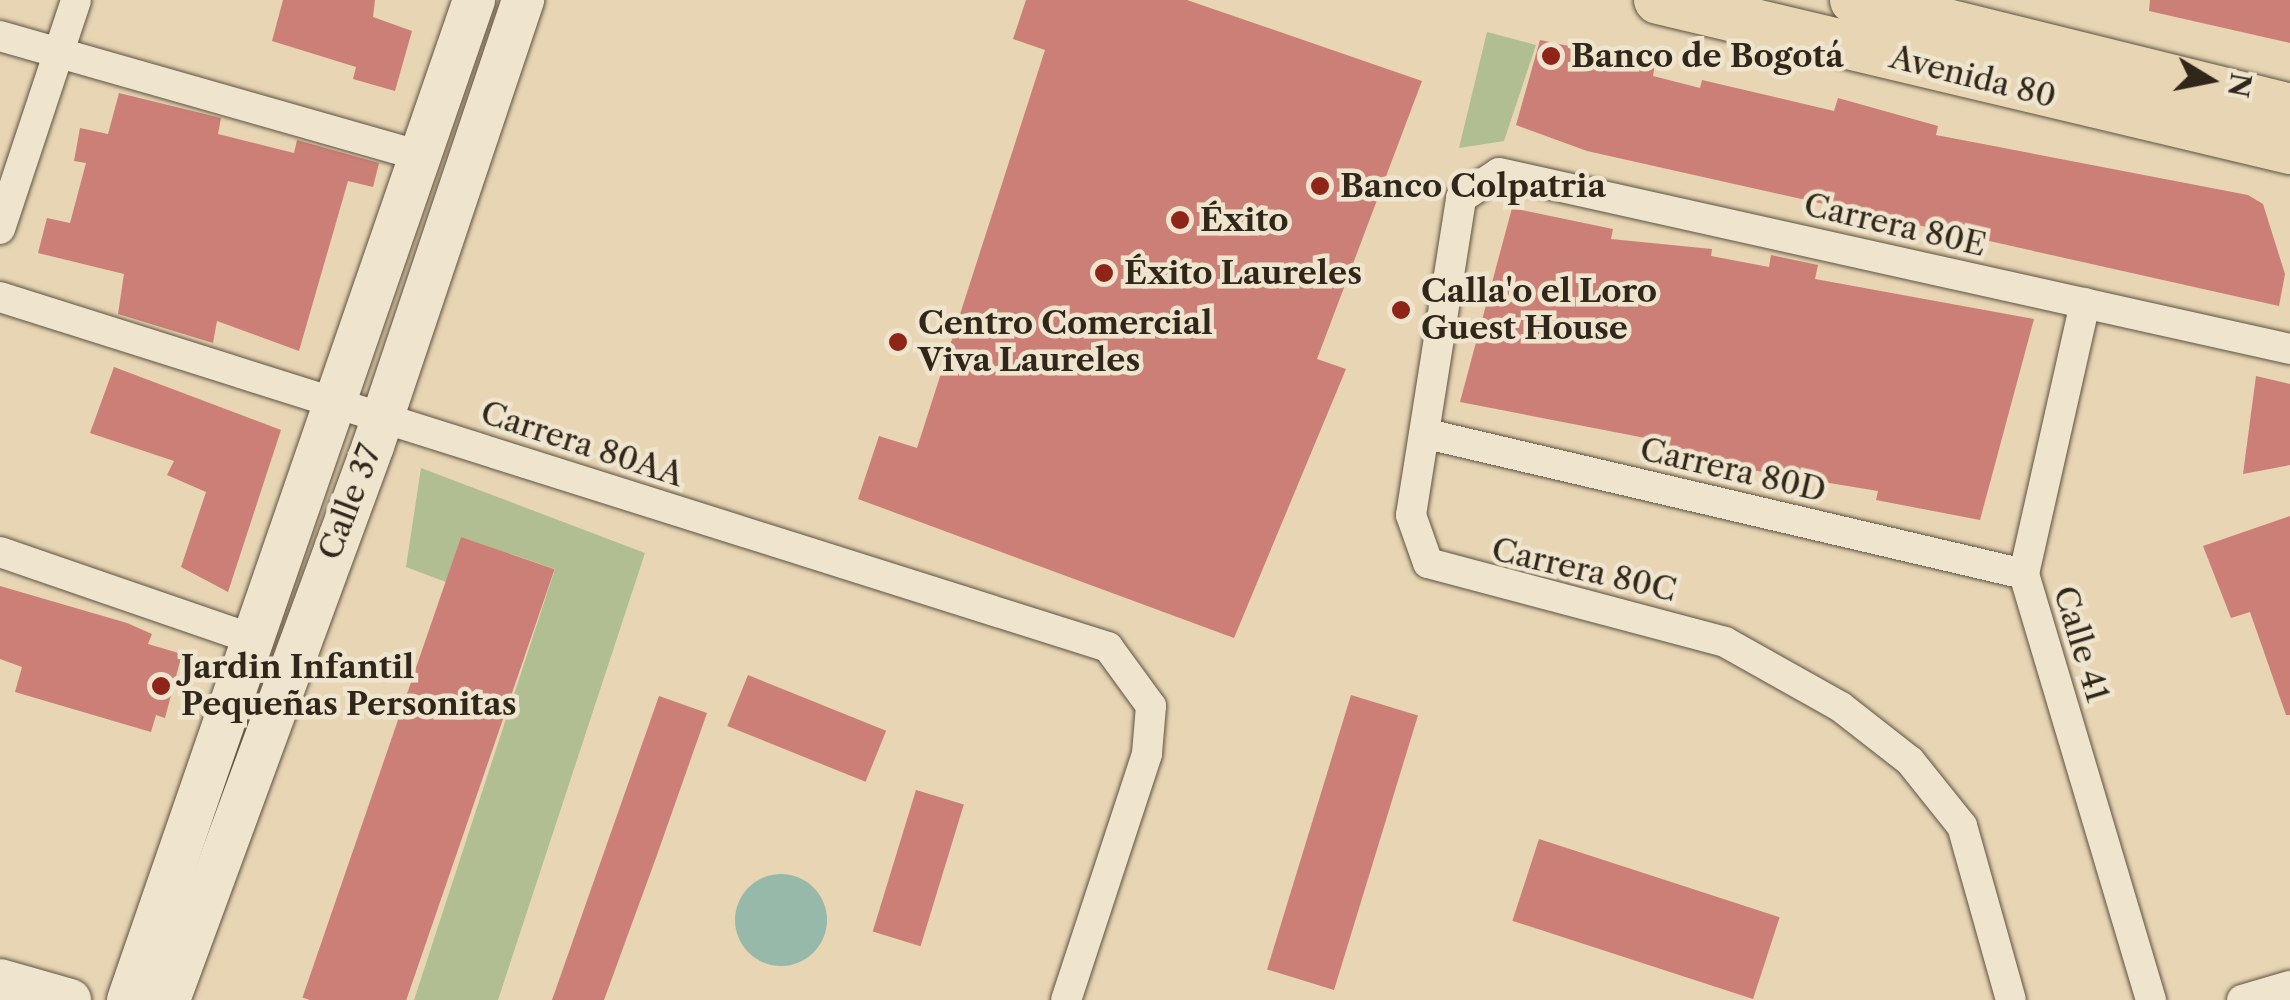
<!DOCTYPE html>
<meta charset="utf-8">
<style>
body{margin:0}
#map{position:relative;width:2290px;height:1000px;overflow:hidden;background:#e7d5b4;font-family:"Libre Caslon Text",serif}
div>[style]{position:absolute}
.green>*{inset:0;background:#b0be91}
.water>*{inset:0;background:#97b9aa}
.round{border-radius:50%}
.building>*{inset:0;background:#cb7f77;transform-origin:0 0}
.roads{filter:drop-shadow(0 0 2px #5e5240) drop-shadow(0 0 2px #5e5240)}
.street>*{height:30px;margin:-15px;padding:0 15px;transform-origin:15px;border-radius:15px;background:#efe4ce}
.secondary>*{height:42px;margin:-21px;padding:0 21px;transform-origin:21px;border-radius:21px;background:#efe4ce}
.primary>*{height:48px;margin:-24px;padding:0 24px;transform-origin:24px;border-radius:24px;background:#e7d5b4}
.dots>*{width:28px;height:28px;translate:-50% -50%;box-sizing:border-box;border:5px solid #efe4ce;border-radius:50%}
span{translate:-50% -50%;white-space:nowrap;text-align:center;line-height:1.15;-webkit-text-stroke:9px #efe4ce;paint-order:stroke}
.poi-label{font-size:32px;color:#30271a;font-weight:700}
.left{translate:0 -50%;text-align:left}
.street-label{font-size:32px;color:#30271a}
.north{position:absolute;left:2160px;top:30px;width:100px;height:100px;-webkit-text-stroke:8px #efe4ce;paint-order:stroke;rotate:100deg;font-size:28px;font-weight:700;line-height:40px;text-align:center;color:#30271a}
.north::after{content:'';display:block;margin:auto;width:35px;height:45px;background:#30271a;clip-path:polygon(50% 0,100% 100%,50% 72%,0 100%)}
</style>
<div id="map">
<div class="green">
<div style="clip-path:polygon(1487px 32px,1536px 45px,1504px 141px,1459px 148px)"></div>
<div style="clip-path:polygon(421px 468px,645px 553px,498px 1000px,414px 1000px,555px 569px,461px 537px,446px 582px,406px 567px)"></div>
</div>
<div class="water">
<div class="round" style="left:735px;top:874px;width:92px;height:92px"></div>
</div>
<div class="building">
<div style="clip-path:polygon(283px 0,375px 0,373px 17px,412px 31px,395px 91px,353px 79px,356px 67px,272px 41px)"></div>
<div style="clip-path:polygon(1026px 0,1187px 0,1422px 81px,1317px 359px,1346px 369px,1234px 638px,858px 499px,879px 436px,917px 448px,1045px 50px,1013px 39px)"></div>
<div style="clip-path:polygon(2150px 0,2290px 0,2290px 43px,2149px 11px)"></div>
<div style="clip-path:polygon(1540px 40px,1655px 64px,1653px 76px,1700px 88px,1702px 80px,1834px 111px,1838px 98px,1938px 126px,1936px 135px,2248px 195px,2263px 204px,2285px 274px,2279px 306px,1587px 151px,1516px 125px)"></div>
<div style="clip-path:polygon(119px 93px,221px 118px,218px 134px,294px 153px,297px 140px,379px 163px,373px 187px,348px 181px,299px 351px,217px 321px,213px 343px,118px 314px,124px 274px,38px 253px,47px 218px,70px 223px,86px 163px,74px 161px,80px 128px,108px 134px)"></div>
<div style="clip-path:polygon(1512px 208px,1613px 229px,1611px 239px,1712px 249px,1711px 256px,1769px 267px,1771px 255px,1818px 265px,1815px 279px,2034px 319px,1980px 520px,1876px 500px,1878px 491px,1703px 462px,1664px 451px,1666px 442px,1460px 402px)"></div>
<div style="clip-path:polygon(114px 367px,281px 430px,228px 592px,181px 567px,206px 492px,167px 475px,174px 461px,90px 433px)"></div>
<div style="clip-path:polygon(2256px 376px,2290px 384px,2290px 465px,2243px 474px)"></div>
<div style="clip-path:polygon(2290px 516px,2290px 715px,2286px 715px,2250px 612px,2231px 618px,2203px 546px)"></div>
<div style="left:461px;top:537px;width:99px;height:487px;rotate:19deg"></div>
<div style="clip-path:polygon(0 586px,127px 623px,152px 634px,148px 644px,182px 654px,165px 718px,156px 715px,151px 732px,15px 692px,22px 667px,0 659px)"></div>
<div style="left:748px;top:675px;width:149px;height:55px;rotate:22deg"></div>
<div style="left:1351px;top:695px;width:70px;height:287px;rotate:17deg"></div>
<div style="clip-path:polygon(659px 696px,707px 713px,657px 855px,604px 1000px,552px 1000px)"></div>
<div style="left:916px;top:790px;width:50px;height:148px;rotate:17deg"></div>
<div style="left:1539px;top:839px;width:253px;height:86px;rotate:18deg"></div>
</div>
<div class="roads">
<div class="street">
<div style="left:0;top:36px;width:436px;rotate:15.9deg"></div>
<div style="left:0;top:229px;width:241px;rotate:-71.6deg"></div>
<div style="left:0;top:297px;width:1162px;rotate:17.53deg"></div>
<div style="left:1108px;top:647px;width:73px;rotate:53.9deg"></div>
<div style="left:1151px;top:706px;width:48px;rotate:94.8deg"></div>
<div style="left:1147px;top:754px;width:259px;rotate:108.2deg"></div>
<div style="left:2085px;top:303px;width:278px;rotate:102.7deg"></div>
<div style="left:2024px;top:574px;width:445px;rotate:73.4deg"></div>
<div style="left:1427px;top:434px;width:613px;rotate:13.2deg"></div>
<div style="left:0;top:552px;width:268px;rotate:19deg"></div>
<div style="left:2011px;top:1000px;width:181px;rotate:-105.7deg"></div>
<div style="left:1962px;top:826px;width:83px;rotate:-128.7deg"></div>
<div style="left:1910px;top:761px;width:88px;rotate:-142deg"></div>
<div style="left:1841px;top:707px;width:133px;rotate:-150.7deg"></div>
<div style="left:1725px;top:642px;width:307px;rotate:-165.1deg"></div>
<div style="left:1428px;top:563px;width:51px;rotate:-109.5deg"></div>
<div style="left:1411px;top:515px;width:321px;rotate:-81deg"></div>
<div style="left:1461px;top:198px;width:45px;rotate:-33.3deg"></div>
<div style="left:1499px;top:173px;width:810px;rotate:12.54deg"></div>
<div style="left:2242px;top:1000px;width:50px;rotate:-16.3deg"></div>
</div>
<div class="secondary">
<div style="left:0;top:980px;width:73px;rotate:15.9deg"></div>
<div style="left:128px;top:1000px;width:1058px;rotate:-70.91deg"></div>
<div style="left:169px;top:1000px;width:590px;rotate:-69.78deg"></div>
<div style="left:373px;top:446px;width:471px;rotate:-71.4deg"></div>
</div>
<div class="primary">
<div style="left:1658px;top:0;width:650px;rotate:13.35deg"></div>
<div style="left:1854px;top:0;width:449px;rotate:13.9deg"></div>
</div>
</div>
<div class="dots">
<div style="left:1551px;top:56px;background:#8f2418"></div>
<div style="left:1320px;top:186px;background:#8f2418"></div>
<div style="left:1180px;top:220px;background:#8f2418"></div>
<div style="left:1104px;top:273px;background:#8f2418"></div>
<div style="left:1401px;top:310px;background:#8f2418"></div>
<div style="left:898px;top:342px;background:#8f2418"></div>
<div style="left:161px;top:686px;background:#8f2418"></div>
</div>
<div class="poi-label">
<span class="left" style="left:1571px;top:56px">Banco de Bogotá</span>
<span class="left" style="left:1340px;top:186px">Banco Colpatria</span>
<span class="left" style="left:1200px;top:220px">Éxito</span>
<span class="left" style="left:1124px;top:273px">Éxito Laureles</span>
<span class="left" style="left:1421px;top:310px">Calla'o el Loro<br>Guest House</span>
<span class="left" style="left:918px;top:342px">Centro Comercial<br>Viva Laureles</span>
<span class="left" style="left:181px;top:686px">Jardin Infantil<br>Pequeñas Personitas</span>
</div>
<div class="street-label">
<span style="left:1973px;top:77px;rotate:14deg">Avenida 80</span>
<span style="left:1895px;top:225px;rotate:13deg">Carrera 80E</span>
<span style="left:582px;top:444px;rotate:18deg">Carrera 80AA</span>
<span style="left:1733px;top:470px;rotate:13deg">Carrera 80D</span>
<span style="left:350px;top:502px;rotate:-69deg">Calle 37</span>
<span style="left:1584px;top:570px;rotate:13deg">Carrera 80C</span>
<span style="left:2081px;top:644px;rotate:73deg">Calle 41</span>
</div>
<div class="north">N</div>
</div>
